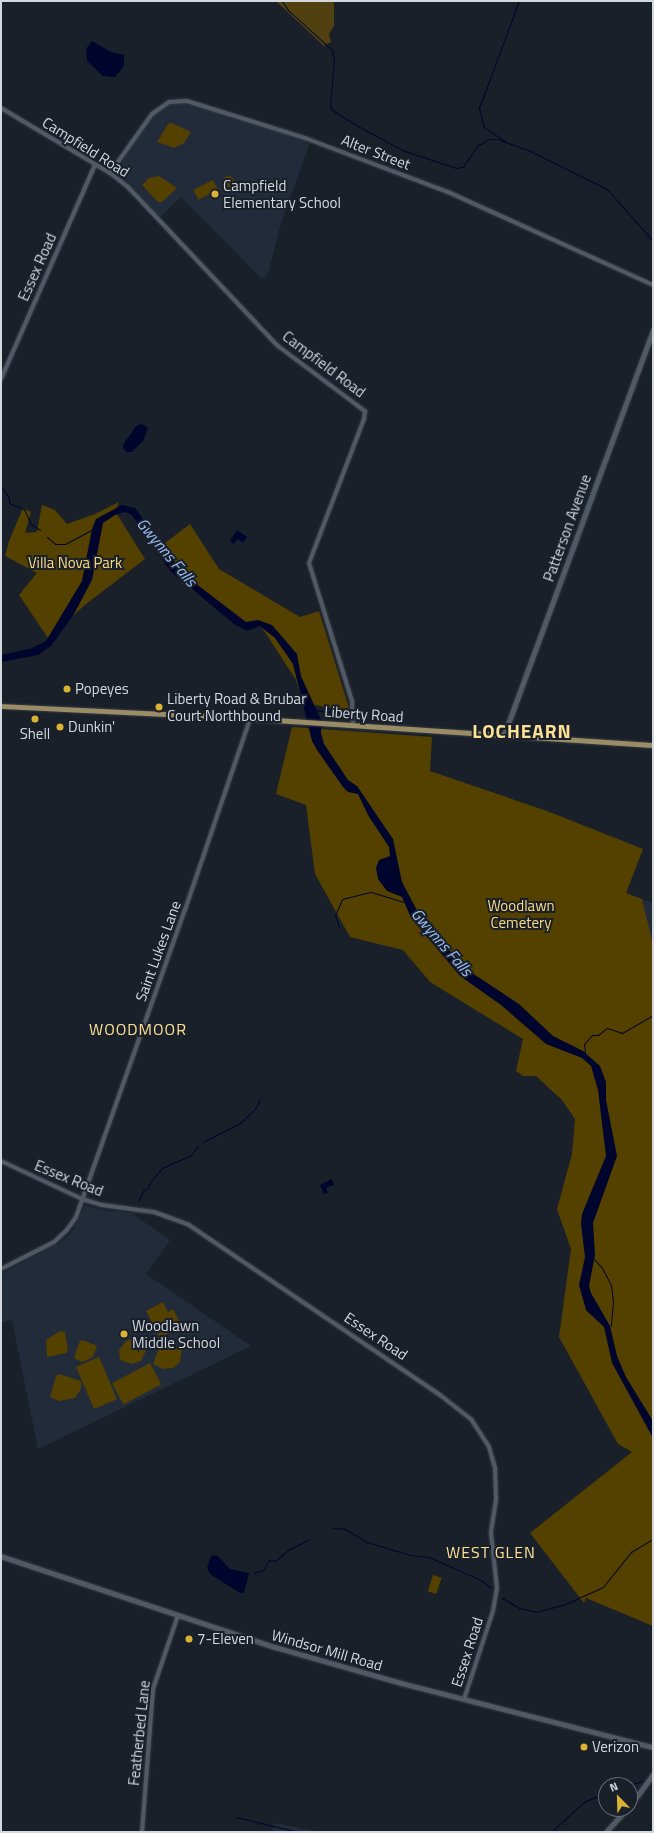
<!DOCTYPE html>
<style>
body{margin:0}
#map{position:relative;width:654px;height:1833px;overflow:hidden;background:#1a202a;font-family:"Titillium Web",sans-serif}
div>[style]{position:absolute}
.built>*{inset:0;background:#222b39}
.green>*{inset:0;background:#544100;transform-origin:0 0}
.round{border-radius:50%}
.forest>*{inset:0;background:#514110}
.water>*{inset:0;background:#00052d}
.stream>*{height:1px;margin:-0.5px;padding:0 0.5px;transform-origin:0.5px;border-radius:0.5px;background:#00052d}
.roads{filter:drop-shadow(0 0 1px #363b43) drop-shadow(0 0 1px #363b43)}
.tertiary>*{height:4px;margin:-2px;padding:0 2px;transform-origin:2px;border-radius:2px;background:#515964}
.secondary>*{height:4.5px;margin:-2.25px;padding:0 2.25px;transform-origin:2.25px;border-radius:2.25px;background:#515964}
.primary>*{height:5px;margin:-2.5px;padding:0 2.5px;transform-origin:2.5px;border-radius:2.5px;background:#9a8d66}
.dots>*{width:11px;height:11px;translate:-50% -50%;box-sizing:border-box;border:2px solid #1a202a;border-radius:50%}
span{translate:-50% -50%;white-space:nowrap;text-align:center;line-height:1.15;-webkit-text-stroke:4px #1a202a;paint-order:stroke}
.street-label{font-size:15px;color:#d3d8df}
.poi-label{font-size:15px;color:#d3d8df}
.left{translate:0 -50%;text-align:left}
.park-label{font-size:15px;color:#fbdb80}
.water-label{font-size:16px;color:#9abffa;font-style:italic}
.neighbourhood-label{font-size:16px;color:#fce094;letter-spacing:1px}
.district-label{font-size:19px;color:#fce094;font-weight:700;letter-spacing:1px}
.frame{position:absolute;inset:0;border:2px solid #d3d8df;pointer-events:none}
.north{position:absolute;left:598px;top:1777px;width:40px;height:40px;box-sizing:border-box;background:#1a202a;border:1px solid #646a72;border-radius:50%;rotate:337deg;font-size:11px;font-weight:700;line-height:16px;text-align:center;color:#d3d8df}
.north::after{content:'';display:block;margin:auto;width:14px;height:18px;background:#dbb333;clip-path:polygon(50% 0,100% 100%,50% 72%,0 100%)}
</style>
<div id="map">
<div class="built">
<div style="clip-path:polygon(176px 103px,194px 105px,310px 142px,280px 227px,268px 273px,262px 279px,181px 197px,160px 217px,116px 175px,126px 155px,154px 115px,165px 106px)"></div>
<div style="clip-path:polygon(642px 899px,653px 903px,653px 944px,647px 921px)"></div>
<div style="clip-path:polygon(85px 1205px,101px 1210px,131px 1213px,170px 1240px,146px 1274px,251px 1346px,38px 1449px,12px 1320px,1px 1323px,1px 1274px,64px 1240px,74px 1229px)"></div>
<div style="clip-path:polygon(274px 1823px,321px 1832px,271px 1832px)"></div>
</div>
<div class="green">
<div style="clip-path:polygon(172px 123px,191px 132px,184px 143px,174px 148px,157px 142px,168px 124px)"></div>
<div class="round" style="left:222.5px;top:175.5px;width:11px;height:11px"></div>
<div style="clip-path:polygon(159px 176px,177px 188px,162px 202px,158px 202px,142px 185px,149px 178px)"></div>
<div style="left:213px;top:180px;width:11px;height:22px;rotate:63deg"></div>
<div style="clip-path:polygon(119px 502px,115px 511px,145px 559px,86px 604px,48px 638px,19px 595px,37px 573px,5px 556px,9px 541px,23px 508px,31px 512px,25px 533px,37px 532px,42px 505px,55px 510px,67px 524px,95px 514px)"></div>
<div style="clip-path:polygon(190px 524px,219px 569px,300px 617px,319px 611px,349px 708px,338px 709px,303px 703px,296px 680px,261px 626px,241px 628px,183px 583px,156px 550px)"></div>
<div style="clip-path:polygon(292px 727px,432px 737px,430px 771px,547px 811px,643px 849px,626px 893px,642px 899px,653px 944px,653px 1626px,586px 1598px,584px 1603px,530px 1533px,632px 1452px,618px 1444px,559px 1337px,571px 1249px,557px 1209px,572px 1154px,575px 1119px,562px 1100px,536px 1076px,523px 1076px,516px 1071px,523px 1039px,430px 982px,403px 950px,350px 937px,315px 874px,306px 805px,276px 794px)"></div>
<div style="clip-path:polygon(163px 1302px,168px 1312px,173px 1309px,182px 1326px,160px 1338px,146px 1311px)"></div>
<div style="clip-path:polygon(60px 1331px,65px 1332px,68px 1350px,66px 1353px,47px 1357px,46px 1340px)"></div>
<div style="clip-path:polygon(132px 1339px,148px 1346px,141px 1361px,131px 1364px,120px 1360px,119px 1350px,126px 1341px)"></div>
<div style="clip-path:polygon(83px 1340px,97px 1346px,93px 1357px,82px 1362px,74px 1358px,80px 1341px)"></div>
<div style="clip-path:polygon(163px 1344px,182px 1350px,180px 1362px,173px 1368px,163px 1369px,153px 1364px,160px 1346px)"></div>
<div style="left:99px;top:1357px;width:46px;height:25px;rotate:67deg"></div>
<div style="left:150px;top:1363px;width:24px;height:43px;rotate:62deg"></div>
<div style="clip-path:polygon(59px 1374px,81px 1381px,81px 1389px,75px 1398px,59px 1401px,50px 1397px,56px 1376px)"></div>
<div style="left:433px;top:1575px;width:9px;height:17px;rotate:18deg"></div>
</div>
<div class="forest">
<div style="clip-path:polygon(276px 1px,334px 1px,334px 26px,329px 34px,331px 42px,324px 46px)"></div>
</div>
<div class="water">
<div style="clip-path:polygon(92px 41px,111px 52px,124px 55px,124px 66px,115px 77px,103px 76px,87px 61px,86px 49px)"></div>
<div style="clip-path:polygon(142px 424px,148px 428px,143px 441px,132px 452px,126px 452px,123px 447px,124px 443px,137px 425px)"></div>
<div style="clip-path:polygon(122px 505px,135px 508px,180px 569px,191px 580px,246px 622px,258px 620px,272px 625px,297px 654px,301px 676px,321px 720px,321px 733px,324px 744px,348px 780px,357px 786px,393px 839px,402px 882px,422px 920px,466px 969px,519px 1004px,553px 1036px,583px 1051px,600px 1066px,606px 1082px,606px 1100px,617px 1156px,593px 1223px,595px 1255px,589px 1286px,591px 1293px,610px 1326px,617px 1356px,626px 1377px,653px 1421px,653px 1438px,612px 1363px,604px 1327px,586px 1310px,579px 1285px,585px 1257px,581px 1224px,582px 1214px,606px 1156px,598px 1090px,591px 1066px,582px 1058px,546px 1044px,501px 1005px,460px 976px,411px 918px,402px 897px,387px 891px,378px 879px,376px 868px,379px 860px,390px 856px,389px 847px,368px 815px,358px 794px,348px 792px,343px 787px,317px 750px,312px 741px,293px 664px,275px 638px,260px 626px,247px 631px,234px 624px,171px 572px,132px 515px,125px 512px,115px 515px,103px 523px,92px 580px,74px 614px,51px 646px,38px 655px,1px 662px,1px 655px,32px 648px,46px 641px,82px 581px,92px 529px,96px 519px)"></div>
<div style="clip-path:polygon(237px 530px,247px 537px,243px 543px,238px 539px,234px 544px,230px 541px)"></div>
<div style="clip-path:polygon(332px 1179px,334px 1185px,326px 1188px,328px 1193px,324px 1194px,320px 1185px)"></div>
<div style="clip-path:polygon(217px 1555px,230px 1569px,249px 1573px,244px 1593px,240px 1593px,210px 1574px,207px 1568px,211px 1556px)"></div>
</div>
<div class="stream">
<div style="left:282px;top:1px;width:11px;rotate:56deg"></div>
<div style="left:288px;top:10px;width:59px;rotate:42.3deg"></div>
<div style="left:332px;top:50px;width:10px;rotate:79deg"></div>
<div style="left:334px;top:60px;width:45px;rotate:95.1deg"></div>
<div style="left:330px;top:105px;width:5px;rotate:68deg"></div>
<div style="left:332px;top:110px;width:26px;rotate:32deg"></div>
<div style="left:354px;top:124px;width:55px;rotate:28.4deg"></div>
<div style="left:402px;top:150px;width:57px;rotate:18.4deg"></div>
<div style="left:456px;top:168px;width:7px;rotate:-8deg"></div>
<div style="left:463px;top:167px;width:25px;rotate:-56deg"></div>
<div style="left:477px;top:146px;width:14px;rotate:-30deg"></div>
<div style="left:489px;top:139px;width:8px"></div>
<div style="left:497px;top:139px;width:33px;rotate:20deg"></div>
<div style="left:528px;top:150px;width:88px;rotate:26.3deg"></div>
<div style="left:607px;top:189px;width:69px;rotate:48.5deg"></div>
<div style="left:506px;top:142px;width:27px;rotate:-146deg"></div>
<div style="left:484px;top:127px;width:20px;rotate:-105deg"></div>
<div style="left:479px;top:108px;width:114px;rotate:-69.5deg"></div>
<div style="left:1px;top:429px;width:11px;rotate:90deg"></div>
<div style="left:1px;top:486px;width:14px;rotate:56deg"></div>
<div style="left:9px;top:498px;width:5px;rotate:90deg"></div>
<div style="left:9px;top:503px;width:16px;rotate:22deg"></div>
<div style="left:24px;top:509px;width:17px;rotate:65deg"></div>
<div style="left:31px;top:524px;width:11px;rotate:34deg"></div>
<div style="left:47px;top:537px;width:11px;rotate:41deg"></div>
<div style="left:55px;top:544px;width:10px"></div>
<div style="left:65px;top:544px;width:32px;rotate:-28deg"></div>
<div style="left:315px;top:710px;width:31px;rotate:7deg"></div>
<div style="left:339px;top:927px;width:13px;rotate:-108deg"></div>
<div style="left:335px;top:915px;width:17px;rotate:-66deg"></div>
<div style="left:342px;top:899px;width:30px;rotate:-14deg"></div>
<div style="left:371px;top:892px;width:34px;rotate:17deg"></div>
<div style="left:585px;top:1053px;width:9px;rotate:-96deg"></div>
<div style="left:584px;top:1044px;width:12px;rotate:-48deg"></div>
<div style="left:592px;top:1035px;width:6px"></div>
<div style="left:598px;top:1035px;width:11px;rotate:-38deg"></div>
<div style="left:607px;top:1028px;width:16px;rotate:18deg"></div>
<div style="left:622px;top:1033px;width:36px;rotate:-30deg"></div>
<div style="left:203px;top:1142px;width:42px;rotate:-27.2deg"></div>
<div style="left:240px;top:1123px;width:21px;rotate:-43deg"></div>
<div style="left:255px;top:1109px;width:11px;rotate:-63deg"></div>
<div style="left:138px;top:1201px;width:11px;rotate:-63deg"></div>
<div style="left:143px;top:1191px;width:6px;rotate:-31deg"></div>
<div style="left:148px;top:1188px;width:6px;rotate:-72deg"></div>
<div style="left:150px;top:1182px;width:18px;rotate:-49deg"></div>
<div style="left:162px;top:1168px;width:32px;rotate:-24deg"></div>
<div style="left:191px;top:1155px;width:11px;rotate:-52deg"></div>
<div style="left:594px;top:1259px;width:12px;rotate:48deg"></div>
<div style="left:602px;top:1268px;width:19px;rotate:62deg"></div>
<div style="left:611px;top:1285px;width:16px;rotate:83deg"></div>
<div style="left:613px;top:1301px;width:25px;rotate:95deg"></div>
<div style="left:333px;top:1528px;width:12px;rotate:5deg"></div>
<div style="left:345px;top:1529px;width:26px;rotate:31deg"></div>
<div style="left:367px;top:1542px;width:45px;rotate:16.8deg"></div>
<div style="left:410px;top:1555px;width:19px;rotate:6deg"></div>
<div style="left:429px;top:1557px;width:57px;rotate:23.9deg"></div>
<div style="left:481px;top:1580px;width:13px;rotate:39deg"></div>
<div style="left:254px;top:1573px;width:9px;rotate:-18deg"></div>
<div style="left:263px;top:1570px;width:12px;rotate:-59deg"></div>
<div style="left:269px;top:1560px;width:6px;rotate:9deg"></div>
<div style="left:275px;top:1561px;width:17px;rotate:-40deg"></div>
<div style="left:288px;top:1550px;width:22px;rotate:-27deg"></div>
<div style="left:502px;top:1598px;width:20px;rotate:30deg"></div>
<div style="left:519px;top:1608px;width:17px;rotate:13deg"></div>
<div style="left:536px;top:1612px;width:28px;rotate:-15deg"></div>
<div style="left:563px;top:1605px;width:44px;rotate:-24.2deg"></div>
<div style="left:603px;top:1587px;width:45px;rotate:-51.3deg"></div>
<div style="left:631px;top:1552px;width:26px;rotate:-31deg"></div>
<div style="left:629px;top:1785px;width:15px;rotate:-16deg"></div>
<div style="left:236px;top:1817px;width:64px;rotate:13.6deg"></div>
<div style="left:551px;top:1832px;width:45px;rotate:-42.3deg"></div>
<div style="left:584px;top:1802px;width:24px;rotate:-24deg"></div>
</div>
<div class="roads">
<div class="tertiary">
<div style="left:1px;top:108px;width:127px;rotate:30.8deg"></div>
<div style="left:110px;top:173px;width:23px;rotate:38deg"></div>
<div style="left:128px;top:187px;width:219px;rotate:46.7deg"></div>
<div style="left:278px;top:346px;width:109px;rotate:36.8deg"></div>
<div style="left:365px;top:411px;width:8px;rotate:97deg"></div>
<div style="left:364px;top:419px;width:154px;rotate:110.9deg"></div>
<div style="left:309px;top:563px;width:145px;rotate:72.7deg"></div>
<div style="left:352px;top:701px;width:24px;rotate:88deg"></div>
<div style="left:110px;top:173px;width:72px;rotate:-54.6deg"></div>
<div style="left:152px;top:114px;width:21px;rotate:-35deg"></div>
<div style="left:169px;top:102px;width:18px;rotate:-3deg"></div>
<div style="left:187px;top:101px;width:124px;rotate:17.4deg"></div>
<div style="left:305px;top:138px;width:153px;rotate:20.7deg"></div>
<div style="left:448px;top:192px;width:225px;rotate:24.4deg"></div>
<div style="left:1px;top:379px;width:234px;rotate:-66.3deg"></div>
<div style="left:1px;top:1161px;width:89px;rotate:25.1deg"></div>
<div style="left:82px;top:1199px;width:21px;rotate:17deg"></div>
<div style="left:102px;top:1205px;width:52px;rotate:7.7deg"></div>
<div style="left:154px;top:1212px;width:37px;rotate:20deg"></div>
<div style="left:189px;top:1225px;width:303px;rotate:34.1deg"></div>
<div style="left:440px;top:1395px;width:39px;rotate:38deg"></div>
<div style="left:471px;top:1419px;width:33px;rotate:57deg"></div>
<div style="left:489px;top:1447px;width:22px;rotate:74deg"></div>
<div style="left:495px;top:1468px;width:32px;rotate:88deg"></div>
<div style="left:496px;top:1500px;width:33px;rotate:99deg"></div>
<div style="left:491px;top:1533px;width:55px;rotate:83.8deg"></div>
<div style="left:497px;top:1588px;width:23px;rotate:100deg"></div>
<div style="left:493px;top:1611px;width:93px;rotate:108.2deg"></div>
<div style="left:1px;top:1269px;width:59px;rotate:-27deg"></div>
<div style="left:54px;top:1242px;width:16px;rotate:-43deg"></div>
<div style="left:66px;top:1231px;width:17px;rotate:-54deg"></div>
<div style="left:76px;top:1217px;width:326px;rotate:-70.5deg"></div>
<div style="left:185px;top:910px;width:202px;rotate:-71.2deg"></div>
<div style="left:142px;top:1832px;width:143px;rotate:-85.6deg"></div>
<div style="left:153px;top:1689px;width:78px;rotate:-71.3deg"></div>
</div>
<div class="secondary">
<div style="left:504px;top:735px;width:431px;rotate:-69.8deg"></div>
<div style="left:1px;top:1556px;width:289px;rotate:18.4deg"></div>
<div style="left:275px;top:1647px;width:131px;rotate:15.9deg"></div>
<div style="left:401px;top:1683px;width:260px;rotate:14.3deg"></div>
<div style="left:630px;top:1806px;width:39px;rotate:-54deg"></div>
<div style="left:606px;top:1832px;width:31px;rotate:-48deg"></div>
</div>
<div class="primary">
<div style="left:1px;top:706px;width:243px;rotate:2.8deg"></div>
<div style="left:244px;top:718px;width:410px;rotate:3.8deg"></div>
</div>
</div>
<div class="dots">
<div style="left:215px;top:194px;background:#dbb333"></div>
<div style="left:67px;top:689px;background:#dbb333"></div>
<div style="left:159px;top:707px;background:#dbb333"></div>
<div style="left:35px;top:719px;background:#dbb333"></div>
<div style="left:60px;top:727px;background:#dbb333"></div>
<div style="left:124px;top:1334px;background:#dbb333"></div>
<div style="left:189px;top:1639px;background:#dbb333"></div>
<div style="left:584px;top:1747px;background:#dbb333"></div>
</div>
<div class="street-label">
<span style="left:86px;top:147px;rotate:32deg">Campfield Road</span>
<span style="left:376px;top:152px;rotate:21deg">Alter Street</span>
<span style="left:37px;top:267px;rotate:-66deg">Essex Road</span>
<span style="left:324px;top:364px;rotate:37deg">Campfield Road</span>
<span style="left:567px;top:528px;rotate:-70deg">Patterson Avenue</span>
<span style="left:364px;top:714px;rotate:4deg">Liberty Road</span>
<span style="left:158px;top:951px;rotate:-70deg">Saint Lukes Lane</span>
<span style="left:69px;top:1178px;rotate:22deg">Essex Road</span>
<span style="left:376px;top:1336px;rotate:34deg">Essex Road</span>
<span style="left:327px;top:1650px;rotate:16deg">Windsor Mill Road</span>
<span style="left:467px;top:1652px;rotate:-72deg">Essex Road</span>
<span style="left:139px;top:1733px;rotate:-84deg">Featherbed Lane</span>
</div>
<div class="poi-label">
<span class="left" style="left:223px;top:194px">Campfield<br>Elementary School</span>
<span class="left" style="left:75px;top:689px">Popeyes</span>
<span class="left" style="left:167px;top:707px">Liberty Road &amp; Brubar<br>Court Northbound</span>
<span class="left" style="left:68px;top:727px">Dunkin'</span>
<span style="left:35px;top:734px">Shell</span>
<span class="left" style="left:132px;top:1334px">Woodlawn<br>Middle School</span>
<span class="left" style="left:197px;top:1639px">7-Eleven</span>
<span class="left" style="left:592px;top:1747px">Verizon</span>
</div>
<div class="park-label">
<span style="left:75px;top:563px">Villa Nova Park</span>
<span style="left:521px;top:914px">Woodlawn<br>Cemetery</span>
</div>
<div class="water-label">
<span style="left:167px;top:552px;rotate:50deg">Gwynns Falls</span>
<span style="left:442px;top:942px;rotate:49deg">Gwynns Falls</span>
</div>
<div class="neighbourhood-label">
<span style="left:138px;top:1029px">WOODMOOR</span>
<span style="left:491px;top:1552px">WEST GLEN</span>
</div>
<div class="district-label">
<span style="left:522px;top:731px">LOCHEARN</span>
</div>
<div class="frame"></div>
<div class="north">N</div>
</div>
